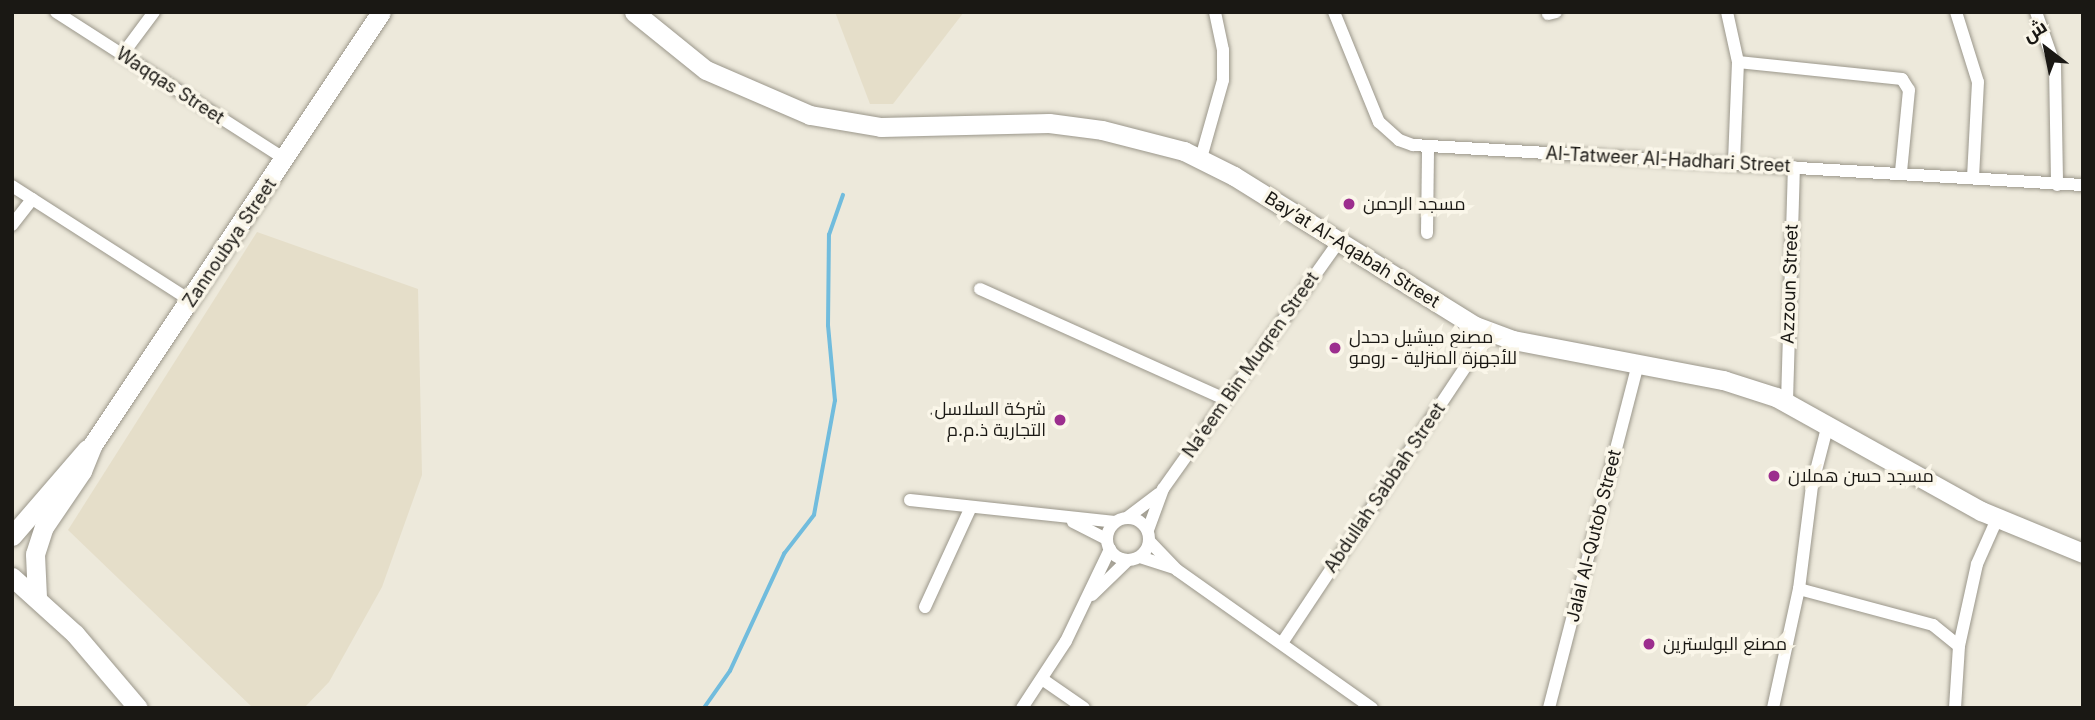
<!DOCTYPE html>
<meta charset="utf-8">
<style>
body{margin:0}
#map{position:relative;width:2095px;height:720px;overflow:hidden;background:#ede9db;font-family:Inter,Cairo,sans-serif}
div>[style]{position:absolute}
.built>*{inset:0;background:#e5dec9}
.stream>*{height:3.5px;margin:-1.75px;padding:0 1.75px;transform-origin:1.75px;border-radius:1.75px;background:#71bcdd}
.roads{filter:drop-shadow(0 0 2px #9b978b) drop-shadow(0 0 2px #9b978b)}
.street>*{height:12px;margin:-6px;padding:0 6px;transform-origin:6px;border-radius:6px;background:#fff}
.street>.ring{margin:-6px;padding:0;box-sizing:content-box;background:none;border:12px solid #fff;border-radius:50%}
.secondary>*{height:19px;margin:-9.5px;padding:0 9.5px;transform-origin:9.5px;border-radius:9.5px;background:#fff}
.dots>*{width:19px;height:19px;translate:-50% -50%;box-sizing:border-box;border:4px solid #faf6e9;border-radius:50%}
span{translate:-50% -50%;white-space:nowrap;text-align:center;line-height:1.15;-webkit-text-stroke:7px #faf6e9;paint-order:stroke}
.street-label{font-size:18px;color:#1a1814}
.poi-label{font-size:18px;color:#1a1814}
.left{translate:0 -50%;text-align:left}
.right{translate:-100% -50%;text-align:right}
.frame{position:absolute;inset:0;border:14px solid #1a1814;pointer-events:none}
.north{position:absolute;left:2011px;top:14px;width:70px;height:70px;-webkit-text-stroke:5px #faf6e9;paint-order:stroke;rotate:328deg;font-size:19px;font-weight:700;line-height:28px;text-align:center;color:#1a1814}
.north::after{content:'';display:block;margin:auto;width:24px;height:32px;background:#1a1814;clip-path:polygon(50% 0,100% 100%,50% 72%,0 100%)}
</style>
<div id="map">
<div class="built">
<div style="clip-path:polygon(835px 12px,964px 12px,893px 104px,870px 104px)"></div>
<div style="clip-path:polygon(257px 232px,418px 289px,422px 475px,382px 587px,329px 682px,304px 708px,253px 708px,68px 530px)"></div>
</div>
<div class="stream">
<div style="left:704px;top:708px;width:45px;rotate:-54.9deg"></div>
<div style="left:730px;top:671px;width:129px;rotate:-65.2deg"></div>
<div style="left:784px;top:554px;width:49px;rotate:-52.4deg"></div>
<div style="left:814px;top:515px;width:116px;rotate:-79.6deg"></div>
<div style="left:835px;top:401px;width:75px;rotate:-95.3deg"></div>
<div style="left:828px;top:326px;width:91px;rotate:-89.4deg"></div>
<div style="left:829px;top:235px;width:42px;rotate:-70.7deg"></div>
</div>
<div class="roads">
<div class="street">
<div style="left:56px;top:12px;width:272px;rotate:32.7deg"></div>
<div style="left:1334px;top:12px;width:119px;rotate:67.8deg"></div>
<div style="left:1379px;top:122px;width:27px;rotate:42deg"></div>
<div style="left:1399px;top:140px;width:15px;rotate:20deg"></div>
<div style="left:1413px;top:145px;width:671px;rotate:3.42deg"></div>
<div style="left:1727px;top:12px;width:51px;rotate:77.6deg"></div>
<div style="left:1738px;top:62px;width:99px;rotate:92.3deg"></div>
<div style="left:1956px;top:12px;width:73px;rotate:72.6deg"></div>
<div style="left:1978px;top:82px;width:96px;rotate:93deg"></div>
<div style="left:2036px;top:12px;width:57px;rotate:70.6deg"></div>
<div style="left:2055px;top:66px;width:119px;rotate:89deg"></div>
<div style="left:1548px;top:14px;width:8px;rotate:-14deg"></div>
<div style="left:122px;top:55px;width:54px;rotate:-53.3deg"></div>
<div style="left:1738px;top:62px;width:165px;rotate:5.9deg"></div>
<div style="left:1902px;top:79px;width:13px;rotate:58deg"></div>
<div style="left:1909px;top:90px;width:82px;rotate:95.6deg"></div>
<div style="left:1201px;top:158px;width:81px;rotate:-74.2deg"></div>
<div style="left:1223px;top:80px;width:30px;rotate:-90deg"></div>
<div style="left:1223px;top:50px;width:39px;rotate:-102deg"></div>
<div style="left:12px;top:186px;width:213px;rotate:32.7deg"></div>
<div style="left:12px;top:225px;width:33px;rotate:-52deg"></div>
<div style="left:1427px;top:233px;width:86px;rotate:-89.3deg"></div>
<div style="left:980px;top:289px;width:269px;rotate:24.2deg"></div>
<div style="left:1787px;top:401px;width:234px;rotate:-88.3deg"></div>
<div style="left:910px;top:500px;width:206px;rotate:6.1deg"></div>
<div style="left:1128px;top:517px;width:38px;rotate:-37deg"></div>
<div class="ring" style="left:1107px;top:518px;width:30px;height:30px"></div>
<div style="left:1073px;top:522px;width:38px;rotate:27deg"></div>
<div style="left:1148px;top:530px;width:44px;rotate:-69.9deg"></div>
<div style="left:1163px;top:489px;width:304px;rotate:-54.6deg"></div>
<div style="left:1150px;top:542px;width:39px;rotate:46deg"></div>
<div style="left:1177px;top:570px;width:239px;rotate:35.3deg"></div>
<div style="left:1140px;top:557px;width:36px;rotate:18deg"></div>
<div style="left:1799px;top:589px;width:139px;rotate:15deg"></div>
<div style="left:1933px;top:625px;width:33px;rotate:39deg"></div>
<div style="left:1092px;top:595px;width:50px;rotate:-44.2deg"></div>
<div style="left:925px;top:607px;width:110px;rotate:-65.3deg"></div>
<div style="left:1282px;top:643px;width:374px;rotate:-56.4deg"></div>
<div style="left:1042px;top:679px;width:51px;rotate:34.6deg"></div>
<div style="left:1022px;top:708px;width:80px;rotate:-56.7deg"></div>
<div style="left:1066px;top:641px;width:102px;rotate:-64.4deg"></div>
<div style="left:1549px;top:708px;width:355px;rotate:-75.5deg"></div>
<div style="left:1773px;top:708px;width:122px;rotate:-77.7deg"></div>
<div style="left:1799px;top:589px;width:104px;rotate:-82.8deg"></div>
<div style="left:1812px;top:486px;width:64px;rotate:-75.5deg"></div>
<div style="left:1955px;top:708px;width:62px;rotate:-86.3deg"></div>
<div style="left:1959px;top:646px;width:84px;rotate:-77.6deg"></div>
<div style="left:1977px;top:564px;width:49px;rotate:-66deg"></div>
</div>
<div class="secondary">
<div style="left:634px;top:12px;width:92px;rotate:38.9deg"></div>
<div style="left:706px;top:70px;width:113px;rotate:23.4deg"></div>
<div style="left:810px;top:115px;width:72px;rotate:9.6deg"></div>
<div style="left:881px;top:127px;width:168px;rotate:-1.4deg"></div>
<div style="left:1049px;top:123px;width:53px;rotate:7.5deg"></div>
<div style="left:1102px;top:130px;width:85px;rotate:14.4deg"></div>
<div style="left:1184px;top:151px;width:56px;rotate:26.6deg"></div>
<div style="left:1234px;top:176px;width:284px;rotate:31.9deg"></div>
<div style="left:1475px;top:326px;width:40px;rotate:20.2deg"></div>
<div style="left:1513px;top:340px;width:214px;rotate:10.8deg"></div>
<div style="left:1723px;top:380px;width:56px;rotate:17.8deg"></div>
<div style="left:1776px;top:397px;width:235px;rotate:29.1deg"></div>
<div style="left:1981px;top:511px;width:110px;rotate:22.4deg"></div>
<div style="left:12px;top:536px;width:115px;rotate:-49.2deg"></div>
<div style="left:12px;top:577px;width:85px;rotate:42.1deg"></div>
<div style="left:75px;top:634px;width:97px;rotate:49.6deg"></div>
<div style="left:37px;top:597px;width:43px;rotate:-92.7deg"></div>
<div style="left:35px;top:554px;width:28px;rotate:-72deg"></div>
<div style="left:44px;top:527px;width:68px;rotate:-55.8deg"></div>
<div style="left:82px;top:471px;width:29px;rotate:-68deg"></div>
<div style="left:93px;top:444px;width:519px;rotate:-56.31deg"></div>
</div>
</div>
<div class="dots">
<div style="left:1349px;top:204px;background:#9c2e8e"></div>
<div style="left:1335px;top:348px;background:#9c2e8e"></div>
<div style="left:1060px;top:420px;background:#9c2e8e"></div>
<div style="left:1774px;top:476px;background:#9c2e8e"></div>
<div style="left:1649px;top:644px;background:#9c2e8e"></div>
</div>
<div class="street-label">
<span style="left:170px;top:86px;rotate:33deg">Waqqas Street</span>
<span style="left:1668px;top:160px;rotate:3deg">Al-Tatweer Al-Hadhari Street</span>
<span style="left:230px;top:243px;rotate:-56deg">Zannoubya Street</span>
<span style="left:1352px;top:250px;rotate:32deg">Bay’at Al-Aqabah Street</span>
<span style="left:1790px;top:284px;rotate:-88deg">Azzoun Street</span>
<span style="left:1251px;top:365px;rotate:-55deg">Na’eem Bin Muqren Street</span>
<span style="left:1385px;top:488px;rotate:-56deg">Abdullah Sabbah Street</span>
<span style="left:1594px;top:536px;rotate:-76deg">Jalal Al-Qutob Street</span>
</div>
<div class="poi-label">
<span class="left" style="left:1363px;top:204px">مسجد الرحمن</span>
<span class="left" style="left:1349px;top:348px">مصنع ميشيل دحدل<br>للأجهزة المنزلية - رومو</span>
<span class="right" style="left:1046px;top:420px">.شركة السلاسل<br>التجارية ذ.م.م</span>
<span class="left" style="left:1788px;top:476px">مسجد حسن هملان</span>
<span class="left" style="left:1663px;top:644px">مصنع البولسترين</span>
</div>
<div class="frame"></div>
<div class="north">ش</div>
</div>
